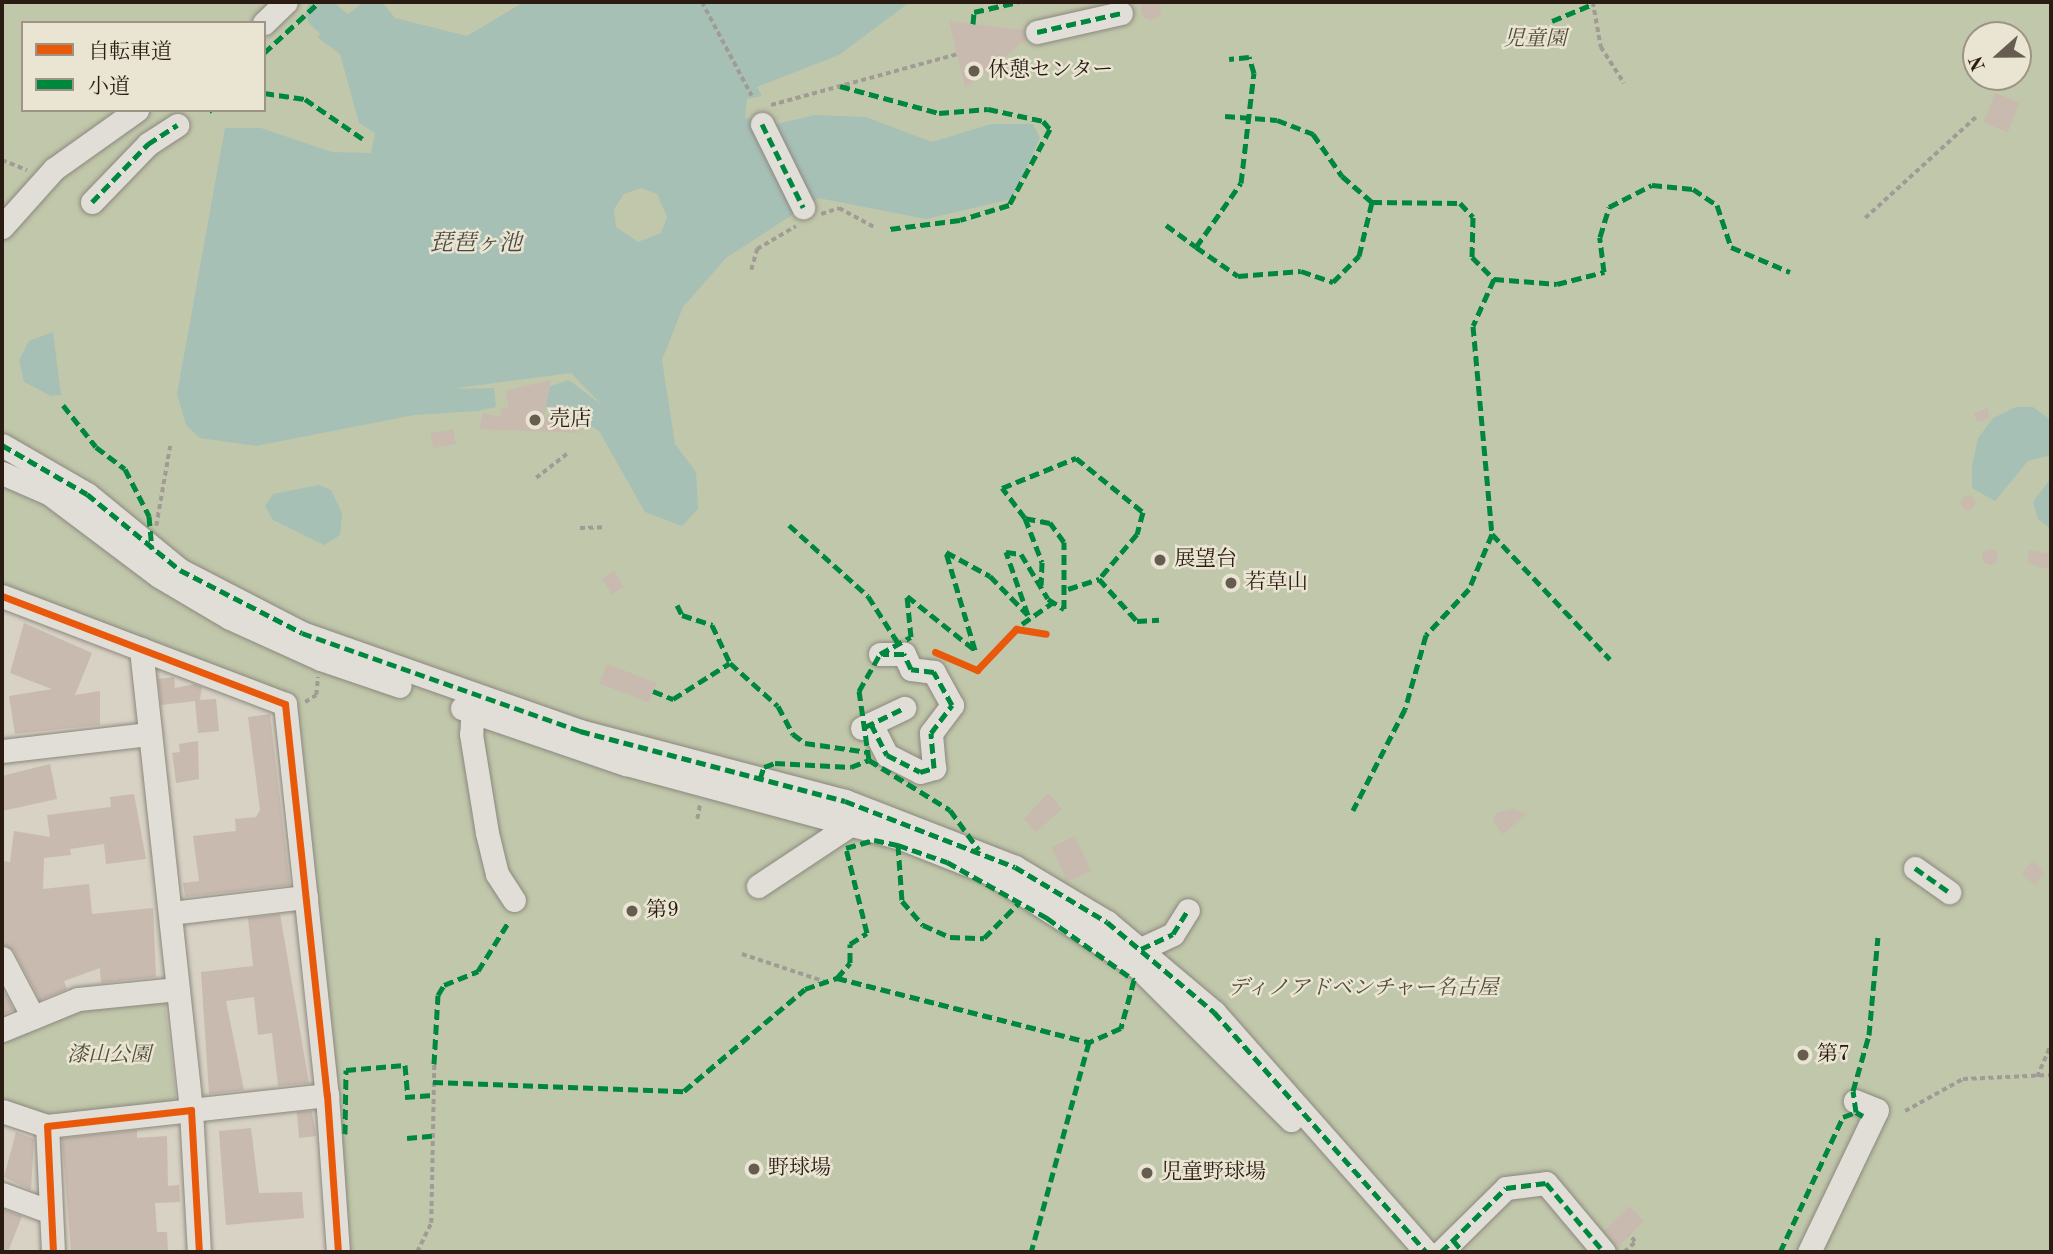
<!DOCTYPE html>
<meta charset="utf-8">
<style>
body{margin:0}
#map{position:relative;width:2053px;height:1254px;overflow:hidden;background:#d7d2c4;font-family:"Old Standard TT","Noto Serif JP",serif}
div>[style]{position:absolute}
.green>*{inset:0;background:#c0c7aa}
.water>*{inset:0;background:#a7c0b6}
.river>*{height:33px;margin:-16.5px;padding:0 16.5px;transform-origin:16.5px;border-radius:16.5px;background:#a7c0b6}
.building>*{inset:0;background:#c8baaf;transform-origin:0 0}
.round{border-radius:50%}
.path>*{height:3.5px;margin-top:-1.75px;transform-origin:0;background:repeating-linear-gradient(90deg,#a09c95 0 5px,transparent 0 8.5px)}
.roads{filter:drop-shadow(0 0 2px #8c877e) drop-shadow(0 0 2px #8c877e)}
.minor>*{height:23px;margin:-11.5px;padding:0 11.5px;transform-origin:11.5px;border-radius:11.5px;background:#e1ded7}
.quiet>*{height:5px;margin-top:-2.5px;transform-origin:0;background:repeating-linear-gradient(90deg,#00873e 0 10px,transparent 0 15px)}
.cycleway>*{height:7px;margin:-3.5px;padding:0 3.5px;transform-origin:3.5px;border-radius:3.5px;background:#e8590c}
.dots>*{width:19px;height:19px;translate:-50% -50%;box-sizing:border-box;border:4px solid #eae4d3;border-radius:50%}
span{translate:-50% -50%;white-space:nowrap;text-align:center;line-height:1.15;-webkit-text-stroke:5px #eae4d3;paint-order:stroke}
.park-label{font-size:21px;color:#524d39;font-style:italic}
.poi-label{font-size:21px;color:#2a1c12}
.left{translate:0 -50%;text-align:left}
.water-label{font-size:23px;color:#4a4b41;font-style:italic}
.frame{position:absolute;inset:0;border:4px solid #2a1c12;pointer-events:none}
.legend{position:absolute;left:21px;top:21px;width:245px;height:91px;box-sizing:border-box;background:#eae4d3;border:2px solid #9d9486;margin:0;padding:9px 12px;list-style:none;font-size:21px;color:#2a1c12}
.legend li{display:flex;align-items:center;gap:14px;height:35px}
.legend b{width:35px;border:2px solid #9d9486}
.north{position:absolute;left:1962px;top:21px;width:70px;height:70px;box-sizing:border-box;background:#eae4d3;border:2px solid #9d9486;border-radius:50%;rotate:249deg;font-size:19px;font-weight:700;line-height:28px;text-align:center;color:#2a1c12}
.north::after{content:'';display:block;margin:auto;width:24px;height:32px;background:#675c50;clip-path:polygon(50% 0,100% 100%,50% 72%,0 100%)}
</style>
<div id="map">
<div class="green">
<div style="clip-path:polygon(evenodd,2px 2px,2051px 2px,2051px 1252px,346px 1252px,294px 716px,2px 587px,2px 2px,23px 23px,264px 23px,264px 110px,23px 110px,23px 23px,2px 2px,1976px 35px,2018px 35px,2018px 77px,1976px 77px,1976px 35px)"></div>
<div style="clip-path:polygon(159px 997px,165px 1003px,176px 1097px,170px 1104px,48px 1118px,2px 1102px,2px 1034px,79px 1004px)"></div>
</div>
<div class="water">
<div style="clip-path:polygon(evenodd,364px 2px,382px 2px,395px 18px,467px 36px,524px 2px,910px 2px,839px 55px,757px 87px,762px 96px,747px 99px,745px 118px,773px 125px,815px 115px,866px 117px,932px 142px,991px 124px,1033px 124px,1040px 138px,1012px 199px,926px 219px,818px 198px,726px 258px,683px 307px,662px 360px,675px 444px,696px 472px,698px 509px,682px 526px,645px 512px,599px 431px,571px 412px,533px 404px,532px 392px,569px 380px,603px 406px,571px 373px,450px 389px,494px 388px,496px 407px,478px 411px,414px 415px,256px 446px,200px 438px,186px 425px,177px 394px,225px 128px,261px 128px,332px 152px,371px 153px,375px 133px,359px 123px,340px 54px,317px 37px,364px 2px,641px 188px,657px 194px,667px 217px,661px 233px,638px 242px,616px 227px,614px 209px,624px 194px,641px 188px)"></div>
<div style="clip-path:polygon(53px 332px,61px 395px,51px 396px,24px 382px,19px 360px,29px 341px)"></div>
<div style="clip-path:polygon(2016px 407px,2033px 407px,2051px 420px,2051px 455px,2028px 461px,1995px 501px,1972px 488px,1972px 467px,1978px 438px,1993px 418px)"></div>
<div style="clip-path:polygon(2051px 478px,2051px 529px,2038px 519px,2033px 502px)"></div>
<div style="clip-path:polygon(319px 485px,331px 490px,342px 513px,340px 535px,324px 545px,273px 520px,265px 506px,273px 494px)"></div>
</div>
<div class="river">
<div style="left:322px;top:13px;width:21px;rotate:43deg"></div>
</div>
<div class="building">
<div class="round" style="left:1141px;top:0;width:20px;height:20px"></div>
<div style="clip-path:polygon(949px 21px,1023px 30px,1026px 40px,965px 88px)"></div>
<div style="left:1995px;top:93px;width:26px;height:32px;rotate:21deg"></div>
<div style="clip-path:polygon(551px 380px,544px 417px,582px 433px,479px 429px,483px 413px,500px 417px,502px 408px,509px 409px,505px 391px)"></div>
<div style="clip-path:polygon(1988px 408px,1989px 418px,1977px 422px,1974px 413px)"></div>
<div style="left:453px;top:429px;width:15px;height:23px;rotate:79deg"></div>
<div class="round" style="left:1961px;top:496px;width:14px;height:14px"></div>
<div class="round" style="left:1982px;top:549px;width:16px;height:16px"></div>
<div style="clip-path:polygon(2029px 550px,2051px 554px,2051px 570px,2027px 563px)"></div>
<div style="left:614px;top:571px;width:19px;height:14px;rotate:58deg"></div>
<div style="clip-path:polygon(24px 623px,92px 653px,75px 695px,100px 691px,100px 725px,15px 734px,9px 696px,52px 689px,10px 673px)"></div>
<div style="left:607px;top:664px;width:53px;height:21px;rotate:21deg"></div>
<div style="clip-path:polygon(174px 677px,175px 688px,195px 684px,202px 687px,200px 700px,216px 699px,219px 731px,198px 733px,195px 701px,161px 705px,158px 679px)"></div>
<div style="clip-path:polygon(270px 714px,290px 885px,185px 897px,183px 883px,199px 881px,193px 836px,236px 831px,235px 819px,256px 817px,260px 810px,248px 717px)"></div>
<div style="clip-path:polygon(198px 741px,199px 779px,176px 783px,172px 753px,180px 752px,179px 744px)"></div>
<div style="clip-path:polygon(50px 764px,57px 799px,2px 811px,2px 776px)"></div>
<div style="clip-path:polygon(1048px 793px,1062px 809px,1036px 832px,1024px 819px)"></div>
<div style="clip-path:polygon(134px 794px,146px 859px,106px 864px,104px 844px,70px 849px,71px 855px,44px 858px,43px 889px,89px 884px,92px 914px,153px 908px,156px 977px,101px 983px,100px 968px,64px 981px,67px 989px,40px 1000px,14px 951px,2px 944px,2px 861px,10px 862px,14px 831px,50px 837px,47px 815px,111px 807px,110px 797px)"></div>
<div style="clip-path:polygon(1512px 809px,1527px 814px,1503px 834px,1493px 821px,1496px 813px)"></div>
<div style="left:1075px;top:836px;width:38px;height:26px;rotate:65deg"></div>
<div style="clip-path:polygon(2033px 860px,2045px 873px,2035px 885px,2022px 874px)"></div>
<div style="clip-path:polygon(280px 914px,309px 1083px,278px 1086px,272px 1033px,258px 1035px,254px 997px,226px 1001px,244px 1090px,209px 1094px,201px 972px,253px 966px,248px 918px)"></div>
<div style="clip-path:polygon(2px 988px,14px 1010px,2px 1015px)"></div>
<div style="clip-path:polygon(312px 1111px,316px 1136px,299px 1138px,297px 1112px)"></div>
<div style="clip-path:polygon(251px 1128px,259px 1193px,302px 1192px,304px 1218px,226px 1225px,219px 1131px)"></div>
<div style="clip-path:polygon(137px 1130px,137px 1138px,167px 1136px,168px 1186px,179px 1185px,180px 1202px,155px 1203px,157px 1232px,167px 1232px,168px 1252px,71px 1252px,62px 1138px)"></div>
<div style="clip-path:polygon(16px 1132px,34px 1139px,31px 1190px,4px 1177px)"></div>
<div style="left:1629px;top:1206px;width:21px;height:35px;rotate:45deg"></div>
<div style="clip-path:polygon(2px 1209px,22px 1216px,8px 1252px,2px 1252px)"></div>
</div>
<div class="path">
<div style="left:702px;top:2px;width:106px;rotate:62deg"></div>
<div style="left:1593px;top:2px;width:46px;rotate:79.9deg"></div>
<div style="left:1601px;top:47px;width:43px;rotate:57.4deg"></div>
<div style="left:771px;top:105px;width:193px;rotate:-15.3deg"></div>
<div style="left:2px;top:160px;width:27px;rotate:22deg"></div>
<div style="left:821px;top:214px;width:19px;rotate:-18deg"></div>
<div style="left:839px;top:208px;width:42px;rotate:28.4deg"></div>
<div style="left:1865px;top:218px;width:151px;rotate:-42.3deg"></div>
<div style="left:751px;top:270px;width:22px;rotate:-74deg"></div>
<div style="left:757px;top:249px;width:45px;rotate:-30.5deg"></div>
<div style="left:536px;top:478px;width:39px;rotate:-38deg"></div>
<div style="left:156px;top:526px;width:81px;rotate:-80.1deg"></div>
<div style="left:580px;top:528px;width:25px;rotate:-2deg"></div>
<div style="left:305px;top:702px;width:13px;rotate:-32deg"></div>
<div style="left:316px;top:695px;width:18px;rotate:-84deg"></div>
<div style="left:697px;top:819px;width:15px;rotate:-79deg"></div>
<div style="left:742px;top:954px;width:89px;rotate:18.4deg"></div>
<div style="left:2037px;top:1077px;width:36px;rotate:-67deg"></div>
<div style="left:1905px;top:1111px;width:66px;rotate:-28.9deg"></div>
<div style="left:1963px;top:1079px;width:88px;rotate:-2.6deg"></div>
<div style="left:417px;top:1252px;width:32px;rotate:-64deg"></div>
<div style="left:431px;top:1223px;width:159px;rotate:-88.9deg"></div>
<div style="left:1624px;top:1252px;width:15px;rotate:-42deg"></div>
<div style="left:1635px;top:1242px;width:9px;rotate:-131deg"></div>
</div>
<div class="roads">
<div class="minor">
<div style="left:264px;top:23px;width:30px;rotate:-44deg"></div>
<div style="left:1037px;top:32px;width:86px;rotate:-12.7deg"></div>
<div style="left:762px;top:124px;width:93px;rotate:63.7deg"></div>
<div style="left:92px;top:202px;width:81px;rotate:-46deg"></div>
<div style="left:148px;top:144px;width:35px;rotate:-33deg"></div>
<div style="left:2px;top:227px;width:78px;rotate:-48.1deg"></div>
<div style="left:54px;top:169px;width:102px;rotate:-35.4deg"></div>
<div style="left:2px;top:445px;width:98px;rotate:30deg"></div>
<div style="left:87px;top:494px;width:120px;rotate:39.3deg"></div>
<div style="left:180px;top:570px;width:137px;rotate:27.3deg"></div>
<div style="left:302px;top:633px;width:295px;rotate:19.4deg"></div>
<div style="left:580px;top:731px;width:274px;rotate:14.8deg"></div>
<div style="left:845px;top:801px;width:182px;rotate:21.2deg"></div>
<div style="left:1015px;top:867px;width:107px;rotate:30.9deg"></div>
<div style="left:1107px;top:922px;width:140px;rotate:40.1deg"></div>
<div style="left:1214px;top:1012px;width:320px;rotate:48.5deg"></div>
<div style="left:2px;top:473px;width:52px;rotate:23.6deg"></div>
<div style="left:50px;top:494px;width:136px;rotate:37deg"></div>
<div style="left:159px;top:576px;width:82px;rotate:30.6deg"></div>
<div style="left:230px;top:618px;width:100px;rotate:24.3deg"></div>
<div style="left:321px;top:659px;width:83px;rotate:18.9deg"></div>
<div style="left:2px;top:596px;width:303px;rotate:20.9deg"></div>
<div style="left:285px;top:704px;width:393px;rotate:83.9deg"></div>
<div style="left:327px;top:1095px;width:157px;rotate:86deg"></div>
<div style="left:141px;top:649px;width:464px;rotate:83.8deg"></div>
<div style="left:191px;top:1110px;width:137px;rotate:-6.3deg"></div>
<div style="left:473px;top:701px;width:33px;rotate:93deg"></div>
<div style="left:471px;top:734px;width:100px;rotate:80.8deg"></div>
<div style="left:487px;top:833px;width:42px;rotate:76.3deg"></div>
<div style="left:497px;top:874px;width:31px;rotate:57deg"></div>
<div style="left:462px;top:708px;width:173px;rotate:18.9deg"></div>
<div style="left:626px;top:764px;width:285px;rotate:15.1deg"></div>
<div style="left:901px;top:838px;width:96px;rotate:21.5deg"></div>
<div style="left:990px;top:873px;width:177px;rotate:32.5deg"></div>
<div style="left:1139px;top:968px;width:215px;rotate:45deg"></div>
<div style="left:871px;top:724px;width:35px;rotate:63deg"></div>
<div style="left:887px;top:755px;width:37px;rotate:27deg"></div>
<div style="left:920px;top:772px;width:15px;rotate:-16deg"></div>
<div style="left:934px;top:768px;width:35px;rotate:-95deg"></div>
<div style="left:931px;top:733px;width:35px;rotate:-53deg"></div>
<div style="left:952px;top:705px;width:38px;rotate:-119deg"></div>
<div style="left:934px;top:672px;width:23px;rotate:-173deg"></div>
<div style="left:911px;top:669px;width:17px;rotate:-115deg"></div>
<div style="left:904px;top:654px;width:24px;rotate:180deg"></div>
<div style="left:862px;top:728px;width:47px;rotate:-25.5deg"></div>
<div style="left:2px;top:751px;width:147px;rotate:-6.6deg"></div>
<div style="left:1915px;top:868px;width:42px;rotate:35.2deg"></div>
<div style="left:758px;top:886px;width:114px;rotate:-33.6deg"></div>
<div style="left:171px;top:913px;width:136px;rotate:-6.8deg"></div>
<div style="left:1141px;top:949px;width:35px;rotate:-25deg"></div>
<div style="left:1173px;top:934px;width:28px;rotate:-58deg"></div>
<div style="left:2px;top:958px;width:67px;rotate:62.3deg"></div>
<div style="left:2px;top:1030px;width:82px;rotate:-22.2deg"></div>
<div style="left:78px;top:999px;width:100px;rotate:-5.7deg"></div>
<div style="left:2px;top:1111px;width:47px;rotate:18.4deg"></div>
<div style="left:2px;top:1194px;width:52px;rotate:20.2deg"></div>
<div style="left:53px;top:1252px;width:126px;rotate:-92.7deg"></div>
<div style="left:47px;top:1126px;width:145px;rotate:-6.3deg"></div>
<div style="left:191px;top:1110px;width:142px;rotate:86.8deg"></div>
<div style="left:1441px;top:1252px;width:91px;rotate:-44.6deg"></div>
<div style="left:1506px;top:1188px;width:40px;rotate:-7.1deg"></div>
<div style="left:1546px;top:1183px;width:90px;rotate:50deg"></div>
<div style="left:1809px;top:1252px;width:157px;rotate:-64.4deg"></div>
<div style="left:1877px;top:1110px;width:24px;rotate:-158deg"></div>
</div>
</div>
<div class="quiet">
<div style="left:1552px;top:21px;width:44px;rotate:-22.5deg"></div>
<div style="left:973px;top:24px;width:12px;rotate:-85deg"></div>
<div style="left:974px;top:12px;width:45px;rotate:-12.8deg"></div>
<div style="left:1037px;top:32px;width:86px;rotate:-12.7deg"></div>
<div style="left:264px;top:53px;width:75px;rotate:-42.8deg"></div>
<div style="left:840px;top:86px;width:103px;rotate:15.3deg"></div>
<div style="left:939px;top:113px;width:49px;rotate:-4.7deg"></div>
<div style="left:988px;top:109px;width:56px;rotate:12.3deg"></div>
<div style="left:1043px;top:121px;width:11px;rotate:49deg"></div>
<div style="left:1050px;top:129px;width:86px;rotate:118.3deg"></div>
<div style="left:1009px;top:205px;width:51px;rotate:163deg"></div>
<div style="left:960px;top:220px;width:71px;rotate:172.7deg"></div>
<div style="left:264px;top:93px;width:41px;rotate:8.3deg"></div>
<div style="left:305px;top:99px;width:70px;rotate:34.6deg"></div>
<div style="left:209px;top:111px;width:2px;rotate:-27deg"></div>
<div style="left:1225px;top:116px;width:52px;rotate:4.4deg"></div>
<div style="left:1277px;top:120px;width:39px;rotate:21deg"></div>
<div style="left:1313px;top:134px;width:51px;rotate:55.4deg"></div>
<div style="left:1342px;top:176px;width:40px;rotate:41deg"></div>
<div style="left:1372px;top:202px;width:88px;rotate:0.7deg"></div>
<div style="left:1460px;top:203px;width:19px;rotate:47deg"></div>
<div style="left:1473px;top:217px;width:40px;rotate:91.4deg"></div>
<div style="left:1472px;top:257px;width:31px;rotate:45deg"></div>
<div style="left:1494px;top:279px;width:51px;rotate:114.1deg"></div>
<div style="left:1473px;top:326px;width:209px;rotate:84.8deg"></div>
<div style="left:1492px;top:534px;width:60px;rotate:112.7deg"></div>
<div style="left:1469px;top:589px;width:63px;rotate:133.1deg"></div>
<div style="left:1426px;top:635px;width:77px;rotate:105.8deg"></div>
<div style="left:1405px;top:709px;width:114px;rotate:117.2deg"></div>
<div style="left:762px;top:124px;width:93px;rotate:63.7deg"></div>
<div style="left:92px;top:202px;width:81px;rotate:-46deg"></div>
<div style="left:148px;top:144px;width:35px;rotate:-33deg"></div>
<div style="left:1166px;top:225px;width:37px;rotate:36deg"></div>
<div style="left:1196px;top:247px;width:78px;rotate:-54.9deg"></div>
<div style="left:1241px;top:183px;width:111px;rotate:-83.3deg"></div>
<div style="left:1254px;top:73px;width:17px;rotate:-107deg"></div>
<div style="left:1249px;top:57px;width:20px;rotate:174deg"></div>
<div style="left:1196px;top:247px;width:51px;rotate:34.6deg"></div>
<div style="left:1238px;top:276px;width:63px;rotate:-4.5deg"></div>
<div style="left:1301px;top:271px;width:34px;rotate:19deg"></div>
<div style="left:1333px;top:282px;width:37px;rotate:-45deg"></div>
<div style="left:1359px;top:256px;width:56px;rotate:-76.5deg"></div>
<div style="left:1494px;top:279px;width:63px;rotate:4.5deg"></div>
<div style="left:1557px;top:284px;width:49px;rotate:-14.3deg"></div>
<div style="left:1604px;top:272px;width:35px;rotate:-97deg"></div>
<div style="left:1600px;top:237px;width:31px;rotate:-73deg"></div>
<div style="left:1609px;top:207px;width:48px;rotate:-27.1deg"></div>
<div style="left:1652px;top:185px;width:41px;rotate:5.6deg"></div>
<div style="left:1693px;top:189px;width:29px;rotate:34deg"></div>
<div style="left:1717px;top:205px;width:44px;rotate:71.6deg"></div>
<div style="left:1731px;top:247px;width:64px;rotate:23deg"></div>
<div style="left:63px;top:405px;width:53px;rotate:51.8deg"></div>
<div style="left:96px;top:447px;width:36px;rotate:37deg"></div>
<div style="left:125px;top:469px;width:53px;rotate:62.9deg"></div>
<div style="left:149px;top:516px;width:33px;rotate:85deg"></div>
<div style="left:2px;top:445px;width:98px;rotate:30deg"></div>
<div style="left:87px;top:494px;width:120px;rotate:39.3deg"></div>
<div style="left:180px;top:570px;width:137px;rotate:27.3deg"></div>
<div style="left:302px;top:633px;width:295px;rotate:19.4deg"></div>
<div style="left:580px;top:731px;width:274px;rotate:14.8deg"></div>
<div style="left:845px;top:801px;width:182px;rotate:21.2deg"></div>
<div style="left:1015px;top:867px;width:107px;rotate:30.9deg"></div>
<div style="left:1107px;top:922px;width:140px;rotate:40.1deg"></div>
<div style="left:1214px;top:1012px;width:320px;rotate:48.5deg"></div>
<div style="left:1025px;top:518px;width:38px;rotate:-127deg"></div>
<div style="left:1002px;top:488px;width:80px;rotate:-22.1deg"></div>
<div style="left:1076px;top:458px;width:86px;rotate:38.9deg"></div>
<div style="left:1143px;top:512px;width:23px;rotate:105deg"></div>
<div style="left:1137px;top:534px;width:59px;rotate:130.2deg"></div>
<div style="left:789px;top:525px;width:106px;rotate:41.9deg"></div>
<div style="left:868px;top:596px;width:56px;rotate:57.4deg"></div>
<div style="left:1492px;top:534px;width:172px;rotate:46.7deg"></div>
<div style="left:1068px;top:589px;width:33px;rotate:-18deg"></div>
<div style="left:1099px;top:579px;width:57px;rotate:47.9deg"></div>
<div style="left:1137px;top:621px;width:22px;rotate:-3deg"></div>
<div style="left:677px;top:605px;width:11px;rotate:63deg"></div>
<div style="left:682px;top:615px;width:32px;rotate:18deg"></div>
<div style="left:712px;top:625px;width:42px;rotate:64.7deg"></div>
<div style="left:730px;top:663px;width:64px;rotate:41.9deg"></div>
<div style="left:778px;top:706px;width:32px;rotate:62deg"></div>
<div style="left:793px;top:734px;width:15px;rotate:37deg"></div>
<div style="left:805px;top:743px;width:64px;rotate:8.1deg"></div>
<div style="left:1022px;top:624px;width:38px;rotate:-35deg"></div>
<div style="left:653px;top:691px;width:22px;rotate:22deg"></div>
<div style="left:673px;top:699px;width:67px;rotate:-32.3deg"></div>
<div style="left:871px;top:724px;width:35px;rotate:63deg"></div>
<div style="left:887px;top:755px;width:37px;rotate:27deg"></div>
<div style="left:920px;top:772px;width:15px;rotate:-16deg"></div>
<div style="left:934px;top:768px;width:35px;rotate:-95deg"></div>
<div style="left:931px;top:733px;width:35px;rotate:-53deg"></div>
<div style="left:952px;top:705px;width:38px;rotate:-119deg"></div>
<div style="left:934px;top:672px;width:23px;rotate:-173deg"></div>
<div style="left:911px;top:669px;width:17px;rotate:-115deg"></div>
<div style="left:904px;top:654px;width:21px;rotate:180deg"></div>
<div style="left:865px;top:727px;width:43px;rotate:-26deg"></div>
<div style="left:869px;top:760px;width:95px;rotate:31.7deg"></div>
<div style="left:950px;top:810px;width:49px;rotate:54.1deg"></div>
<div style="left:760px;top:779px;width:13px;rotate:-72deg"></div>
<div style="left:764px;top:767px;width:12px;rotate:-20deg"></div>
<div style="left:775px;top:763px;width:76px;rotate:3deg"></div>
<div style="left:851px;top:767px;width:19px;rotate:-21deg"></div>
<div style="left:869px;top:760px;width:70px;rotate:-98.2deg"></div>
<div style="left:859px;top:691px;width:43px;rotate:-60.4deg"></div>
<div style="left:880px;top:654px;width:35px;rotate:-29deg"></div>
<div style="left:911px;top:637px;width:41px;rotate:-95.6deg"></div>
<div style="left:907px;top:596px;width:87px;rotate:38.5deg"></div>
<div style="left:975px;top:650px;width:102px;rotate:-106.5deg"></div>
<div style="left:946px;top:552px;width:50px;rotate:28.6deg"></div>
<div style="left:990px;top:576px;width:54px;rotate:45.7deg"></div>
<div style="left:1028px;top:615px;width:67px;rotate:-109.2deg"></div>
<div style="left:1006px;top:552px;width:15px;rotate:8deg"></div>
<div style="left:1021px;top:554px;width:52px;rotate:59deg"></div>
<div style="left:1048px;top:599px;width:19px;rotate:32deg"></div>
<div style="left:1064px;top:609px;width:67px;rotate:-90deg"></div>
<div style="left:1064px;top:542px;width:24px;rotate:-126deg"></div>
<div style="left:1050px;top:523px;width:25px;rotate:-169deg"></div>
<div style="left:1025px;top:518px;width:47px;rotate:68.9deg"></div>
<div style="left:1042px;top:562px;width:23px;rotate:92deg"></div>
<div style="left:898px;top:845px;width:56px;rotate:85.9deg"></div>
<div style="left:902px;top:901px;width:32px;rotate:49deg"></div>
<div style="left:923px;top:925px;width:30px;rotate:24deg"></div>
<div style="left:950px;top:937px;width:34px;rotate:2deg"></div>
<div style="left:984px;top:938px;width:49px;rotate:-45deg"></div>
<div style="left:1915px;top:868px;width:42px;rotate:35.2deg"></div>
<div style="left:1141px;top:949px;width:35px;rotate:-25deg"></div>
<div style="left:1173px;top:934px;width:28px;rotate:-58deg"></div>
<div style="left:837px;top:978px;width:20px;rotate:-49deg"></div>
<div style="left:850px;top:963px;width:19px;rotate:-90deg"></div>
<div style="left:850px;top:944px;width:20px;rotate:-33deg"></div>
<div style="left:867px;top:933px;width:88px;rotate:-103.9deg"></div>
<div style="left:846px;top:848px;width:29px;rotate:-16deg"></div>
<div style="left:874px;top:840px;width:25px;rotate:12deg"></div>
<div style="left:898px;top:845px;width:52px;rotate:19.1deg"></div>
<div style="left:947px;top:862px;width:115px;rotate:29.2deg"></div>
<div style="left:1047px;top:918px;width:107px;rotate:35.5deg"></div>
<div style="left:1134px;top:980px;width:50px;rotate:105.2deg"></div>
<div style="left:1121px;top:1028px;width:35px;rotate:156deg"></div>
<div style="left:434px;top:1064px;width:69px;rotate:-86.7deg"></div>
<div style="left:438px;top:995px;width:12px;rotate:-59deg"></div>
<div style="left:444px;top:985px;width:37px;rotate:-22deg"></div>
<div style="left:478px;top:971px;width:57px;rotate:-58deg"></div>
<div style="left:433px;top:1082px;width:251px;rotate:2.1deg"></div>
<div style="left:684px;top:1091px;width:158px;rotate:-40.1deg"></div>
<div style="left:805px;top:989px;width:34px;rotate:-19deg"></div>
<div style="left:837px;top:978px;width:260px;rotate:14.3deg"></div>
<div style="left:1089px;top:1042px;width:218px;rotate:105.4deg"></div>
<div style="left:405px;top:1097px;width:28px;rotate:-4deg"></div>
<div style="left:1856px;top:1112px;width:21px;rotate:-98deg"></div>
<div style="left:1853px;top:1091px;width:58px;rotate:-74.1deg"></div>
<div style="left:1869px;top:1035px;width:98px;rotate:-84.8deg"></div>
<div style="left:345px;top:1134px;width:64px;rotate:-89.1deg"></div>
<div style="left:346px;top:1070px;width:59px;rotate:-4.8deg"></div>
<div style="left:405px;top:1065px;width:32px;rotate:85deg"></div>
<div style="left:407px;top:1138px;width:25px;rotate:-5deg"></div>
<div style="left:1453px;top:1240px;width:16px;rotate:50deg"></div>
<div style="left:1441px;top:1252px;width:91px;rotate:-44.6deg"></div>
<div style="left:1506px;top:1188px;width:40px;rotate:-7.1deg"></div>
<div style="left:1546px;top:1183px;width:90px;rotate:50deg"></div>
<div style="left:1780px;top:1252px;width:149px;rotate:-65deg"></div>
<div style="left:1843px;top:1117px;width:14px;rotate:-21deg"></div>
<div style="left:1856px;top:1112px;width:8px;rotate:30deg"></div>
</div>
<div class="cycleway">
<div style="left:2px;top:596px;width:303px;rotate:20.9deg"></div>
<div style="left:285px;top:704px;width:393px;rotate:83.9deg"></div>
<div style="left:327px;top:1095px;width:157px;rotate:86deg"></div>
<div style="left:935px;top:652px;width:46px;rotate:23.2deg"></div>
<div style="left:977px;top:670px;width:57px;rotate:-46.4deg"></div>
<div style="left:1016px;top:629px;width:30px;rotate:9deg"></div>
<div style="left:53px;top:1252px;width:126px;rotate:-92.7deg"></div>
<div style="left:47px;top:1126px;width:145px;rotate:-6.3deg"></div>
<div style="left:191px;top:1110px;width:142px;rotate:86.8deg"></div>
</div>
<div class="dots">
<div style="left:974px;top:71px;background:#675c50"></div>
<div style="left:535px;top:420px;background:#675c50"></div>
<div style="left:1160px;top:560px;background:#675c50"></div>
<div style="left:1231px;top:583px;background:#675c50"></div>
<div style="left:632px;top:911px;background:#675c50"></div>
<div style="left:1803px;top:1055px;background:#675c50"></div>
<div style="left:754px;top:1169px;background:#675c50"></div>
<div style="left:1147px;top:1173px;background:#675c50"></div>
</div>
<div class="park-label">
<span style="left:1535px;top:40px">児童園</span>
<span style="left:1363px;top:989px">ディノアドベンチャー名古屋</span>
<span style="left:109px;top:1056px">漆山公園</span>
</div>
<div class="poi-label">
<span class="left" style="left:988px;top:71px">休憩センター</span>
<span class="left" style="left:549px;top:420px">売店</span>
<span class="left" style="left:1174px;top:560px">展望台</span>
<span class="left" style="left:1245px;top:583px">若草山</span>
<span class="left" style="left:646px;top:911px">第9</span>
<span class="left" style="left:1817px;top:1055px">第7</span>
<span class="left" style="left:768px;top:1169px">野球場</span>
<span class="left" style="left:1161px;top:1173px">児童野球場</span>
</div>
<div class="water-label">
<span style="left:476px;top:244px">琵琶ヶ池</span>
</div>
<div class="frame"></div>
<ul class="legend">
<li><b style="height:9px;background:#e8590c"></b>自転車道</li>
<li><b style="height:9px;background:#00873e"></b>小道</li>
</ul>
<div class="north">N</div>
</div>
